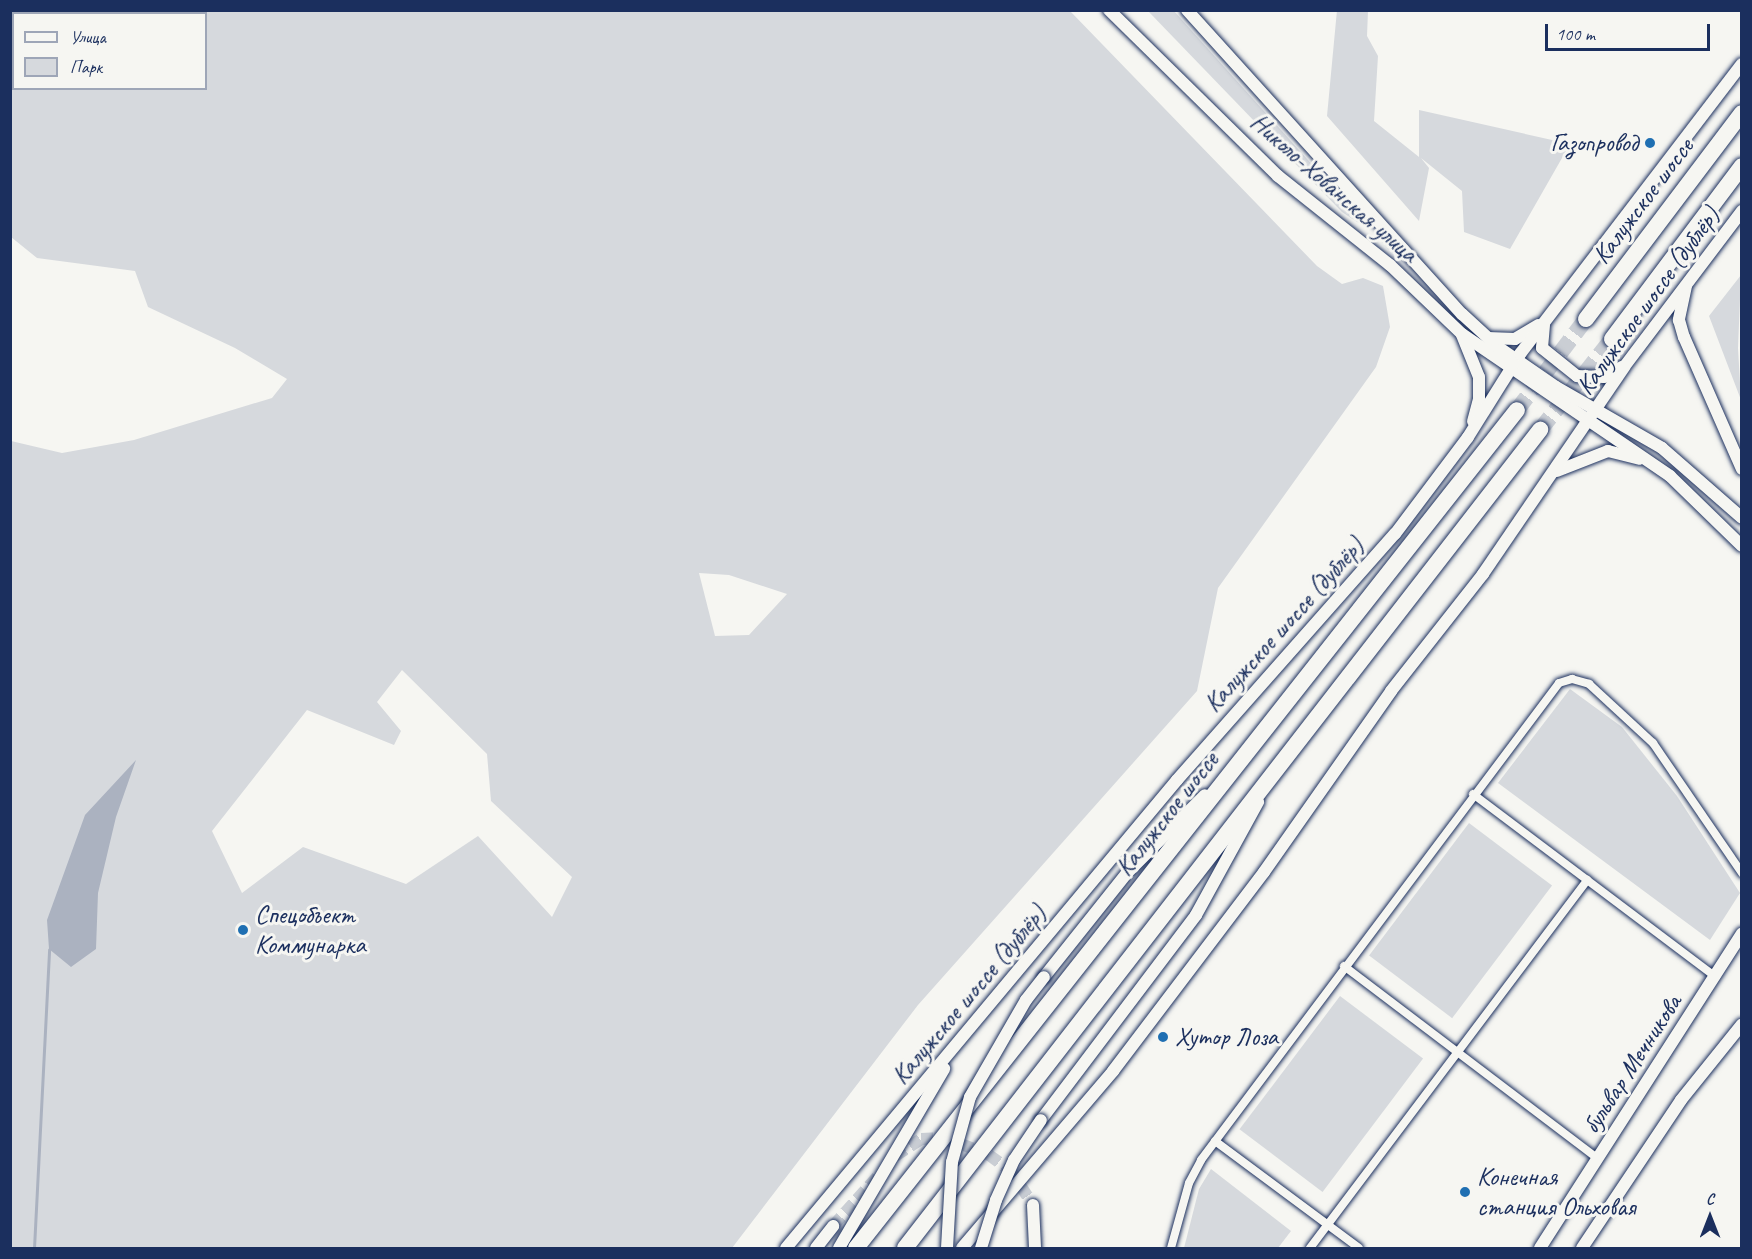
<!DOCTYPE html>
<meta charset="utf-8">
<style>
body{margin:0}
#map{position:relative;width:1752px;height:1259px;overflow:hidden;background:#f6f6f2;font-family:Caveat,sans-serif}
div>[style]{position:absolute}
.green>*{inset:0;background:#d6d9dd;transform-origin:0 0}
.water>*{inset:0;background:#abb2c0}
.stream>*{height:3px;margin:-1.5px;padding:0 1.5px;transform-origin:1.5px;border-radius:1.5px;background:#abb2c0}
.secondary-tunnel>*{height:12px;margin-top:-6px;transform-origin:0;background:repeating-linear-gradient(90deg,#caced4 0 12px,transparent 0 18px)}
.highway-tunnel>*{height:16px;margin-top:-8px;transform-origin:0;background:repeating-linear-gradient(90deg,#caced4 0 16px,transparent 0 24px)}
.roads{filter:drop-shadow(0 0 2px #1b2f5e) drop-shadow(0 0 2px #1b2f5e)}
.street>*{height:8px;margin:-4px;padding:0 4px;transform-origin:4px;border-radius:4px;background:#f6f6f2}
.secondary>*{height:12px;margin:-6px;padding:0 6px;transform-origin:6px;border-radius:6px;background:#f6f6f2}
.highway>*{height:16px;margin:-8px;padding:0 8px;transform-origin:8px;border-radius:8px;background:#f6f6f2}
.bridges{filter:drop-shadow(0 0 2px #1b2f5e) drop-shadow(0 0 2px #1b2f5e)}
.secondary-bridge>*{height:12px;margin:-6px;padding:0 6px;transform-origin:6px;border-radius:6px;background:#f6f6f2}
.dots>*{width:16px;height:16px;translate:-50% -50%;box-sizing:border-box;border:3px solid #f6f6f2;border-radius:50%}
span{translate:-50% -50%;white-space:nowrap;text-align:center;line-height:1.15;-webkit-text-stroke:6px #f6f6f2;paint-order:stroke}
.poi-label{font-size:26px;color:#1b2f5e}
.right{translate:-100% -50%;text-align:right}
.left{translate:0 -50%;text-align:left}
.street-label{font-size:26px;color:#1b2f5e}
.frame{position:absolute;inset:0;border:12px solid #1b2f5e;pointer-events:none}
.legend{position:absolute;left:12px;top:12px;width:195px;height:78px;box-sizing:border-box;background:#f6f6f2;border:2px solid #9ea6b7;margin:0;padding:8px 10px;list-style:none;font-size:18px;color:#1b2f5e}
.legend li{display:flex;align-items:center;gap:12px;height:30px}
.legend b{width:30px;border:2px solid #9ea6b7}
.north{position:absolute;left:1680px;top:1187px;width:60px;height:60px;-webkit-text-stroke:4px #f6f6f2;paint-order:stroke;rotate:0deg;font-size:16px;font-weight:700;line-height:24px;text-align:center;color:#1b2f5e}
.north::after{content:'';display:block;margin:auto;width:21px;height:27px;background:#1b2f5e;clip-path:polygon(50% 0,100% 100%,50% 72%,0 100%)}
.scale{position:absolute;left:1545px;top:24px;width:165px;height:27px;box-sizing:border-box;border:3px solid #1b2f5e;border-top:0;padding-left:8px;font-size:18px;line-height:21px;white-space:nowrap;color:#1b2f5e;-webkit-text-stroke:4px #f6f6f2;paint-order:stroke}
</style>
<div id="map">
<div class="green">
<div style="clip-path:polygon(1337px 10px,1368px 11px,1367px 36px,1378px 56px,1374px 121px,1419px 157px,1419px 110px,1570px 144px,1510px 249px,1464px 232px,1462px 191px,1421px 158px,1429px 168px,1419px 221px,1327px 116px)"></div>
<div style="clip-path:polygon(evenodd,10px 11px,1070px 11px,1317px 266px,1342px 284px,1363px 278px,1383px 286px,1390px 327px,1376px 367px,1218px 588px,1197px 691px,918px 1005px,732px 1248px,11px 1248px,11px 441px,62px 453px,134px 440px,272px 398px,287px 379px,235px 348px,148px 307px,135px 271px,37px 258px,11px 237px,10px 11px,14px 14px,206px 14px,206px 88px,14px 88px,14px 14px,10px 11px,699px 573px,729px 575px,787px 594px,749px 635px,715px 636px,699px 573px,10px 11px,402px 670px,487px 754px,491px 801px,572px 877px,552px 917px,478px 836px,406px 884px,303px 847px,242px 893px,212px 831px,307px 710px,394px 745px,401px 731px,377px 702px,402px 670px)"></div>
<div style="clip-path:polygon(1148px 11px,1174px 11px,1361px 219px,1360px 224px,1342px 212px)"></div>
<div style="clip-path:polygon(1741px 275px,1738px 348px,1741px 400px,1709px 316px)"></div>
<div style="clip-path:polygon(1570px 689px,1622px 727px,1677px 796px,1740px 893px,1710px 940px,1498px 783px)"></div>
<div style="left:1469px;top:823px;width:104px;height:166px;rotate:37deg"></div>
<div style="left:1340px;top:996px;width:104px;height:167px;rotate:37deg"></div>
<div style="clip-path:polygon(1211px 1169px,1291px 1231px,1278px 1248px,1184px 1248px,1199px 1189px)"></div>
</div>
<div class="water">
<div style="clip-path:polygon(136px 760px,116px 817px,98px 893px,96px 949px,71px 967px,49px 949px,47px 920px,85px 815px)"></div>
</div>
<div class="stream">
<div style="left:34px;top:1248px;width:299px;rotate:-87.1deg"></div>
</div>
<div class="secondary-tunnel">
<div style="left:895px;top:1156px;width:31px;rotate:-33deg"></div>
<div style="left:921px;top:1139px;width:21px;rotate:-3deg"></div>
<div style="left:942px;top:1138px;width:20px;rotate:18deg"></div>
<div style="left:961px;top:1144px;width:30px;rotate:21deg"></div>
<div style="left:989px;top:1155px;width:27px;rotate:36deg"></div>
<div style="left:1011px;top:1171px;width:40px;rotate:57.1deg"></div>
<div style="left:833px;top:1226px;width:67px;rotate:-48deg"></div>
</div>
<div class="highway-tunnel">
<div style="left:1517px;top:410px;width:114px;rotate:-52.8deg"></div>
<div style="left:1540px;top:430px;width:116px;rotate:-51.6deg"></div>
</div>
<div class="roads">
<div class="street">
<div style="left:1473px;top:794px;width:304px;rotate:37deg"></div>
<div style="left:1344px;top:966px;width:318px;rotate:37.2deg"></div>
<div style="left:1215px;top:1141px;width:179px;rotate:36.6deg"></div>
<div style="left:1171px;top:1248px;width:67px;rotate:-74.5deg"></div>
<div style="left:1189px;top:1183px;width:26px;rotate:-62deg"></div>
<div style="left:1201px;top:1160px;width:596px;rotate:-53.11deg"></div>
<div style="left:1559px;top:683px;width:14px;rotate:-17deg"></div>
<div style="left:1572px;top:679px;width:18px;rotate:16deg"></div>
<div style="left:1589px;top:684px;width:87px;rotate:42.7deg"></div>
<div style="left:1653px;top:743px;width:158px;rotate:55.6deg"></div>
<div style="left:1310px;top:1248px;width:461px;rotate:-53deg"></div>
</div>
<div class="secondary">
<div style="left:1109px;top:10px;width:237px;rotate:44.5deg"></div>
<div style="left:1278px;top:176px;width:143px;rotate:38.5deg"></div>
<div style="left:1390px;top:265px;width:100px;rotate:43.8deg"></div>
<div style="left:1462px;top:334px;width:252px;rotate:34.3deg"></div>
<div style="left:1670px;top:476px;width:100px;rotate:44.2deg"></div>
<div style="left:1187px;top:10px;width:410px;rotate:47.9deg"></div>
<div style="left:1462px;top:314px;width:49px;rotate:42.5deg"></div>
<div style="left:1498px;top:347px;width:70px;rotate:34.6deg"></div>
<div style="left:1556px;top:387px;width:122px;rotate:29.9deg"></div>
<div style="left:1662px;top:448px;width:106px;rotate:41.2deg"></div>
<div style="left:1686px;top:286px;width:35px;rotate:102deg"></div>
<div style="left:1679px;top:320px;width:18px;rotate:74deg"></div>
<div style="left:1684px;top:337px;width:144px;rotate:66.3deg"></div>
<div style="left:1544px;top:325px;width:23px;rotate:95deg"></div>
<div style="left:1542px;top:348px;width:45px;rotate:38.7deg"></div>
<div style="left:1577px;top:376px;width:27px;rotate:2deg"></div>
<div style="left:1604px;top:377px;width:21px;rotate:-29deg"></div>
<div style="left:1462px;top:335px;width:45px;rotate:68deg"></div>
<div style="left:1479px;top:377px;width:22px;rotate:90deg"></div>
<div style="left:1479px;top:399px;width:23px;rotate:105deg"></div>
<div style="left:1488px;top:338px;width:27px;rotate:2deg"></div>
<div style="left:1515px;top:339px;width:27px;rotate:-31deg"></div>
<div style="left:1557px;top:471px;width:55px;rotate:-21.4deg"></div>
<div style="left:1608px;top:451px;width:32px;rotate:14deg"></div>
<div style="left:1044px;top:977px;width:133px;rotate:-51.4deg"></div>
<div style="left:1127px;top:873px;width:110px;rotate:-45deg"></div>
<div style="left:1041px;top:1120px;width:257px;rotate:-52.9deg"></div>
<div style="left:1196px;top:915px;width:129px;rotate:-61.2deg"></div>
<div style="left:1033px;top:1205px;width:43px;rotate:87.3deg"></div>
<div style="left:786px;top:1248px;width:610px;rotate:-50.12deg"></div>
<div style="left:1177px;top:780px;width:329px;rotate:-48.5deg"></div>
<div style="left:1395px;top:534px;width:121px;rotate:-53deg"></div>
<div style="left:1468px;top:437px;width:98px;rotate:-57.9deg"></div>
<div style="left:1520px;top:354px;width:365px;rotate:-52.6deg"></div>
<div style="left:816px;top:1248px;width:28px;rotate:-52deg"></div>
<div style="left:839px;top:1248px;width:208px;rotate:-59.6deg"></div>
<div style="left:962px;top:1248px;width:233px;rotate:-49.5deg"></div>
<div style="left:1113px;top:1071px;width:250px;rotate:-52.8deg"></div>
<div style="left:1264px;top:872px;width:221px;rotate:-54.9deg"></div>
<div style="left:1391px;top:691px;width:149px;rotate:-51.8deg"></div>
<div style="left:1483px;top:574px;width:250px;rotate:-55.7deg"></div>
<div style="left:1624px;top:367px;width:196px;rotate:-52.9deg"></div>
<div style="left:1540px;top:1248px;width:374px;rotate:-57.3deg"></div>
<div style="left:1582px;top:1248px;width:178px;rotate:-56.2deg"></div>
<div style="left:1681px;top:1100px;width:97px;rotate:-51.2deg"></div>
</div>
<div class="highway">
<div style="left:1586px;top:319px;width:258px;rotate:-52.9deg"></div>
<div style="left:1612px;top:339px;width:216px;rotate:-53.1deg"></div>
<div style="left:856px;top:1248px;width:1067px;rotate:-51.73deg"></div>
<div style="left:905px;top:1248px;width:1036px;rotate:-52.18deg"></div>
</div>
</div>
<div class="bridges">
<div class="secondary-bridge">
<div style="left:947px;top:1248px;width:86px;rotate:-86.7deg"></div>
<div style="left:952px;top:1162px;width:67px;rotate:-74.5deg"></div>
<div style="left:970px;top:1097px;width:112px;rotate:-60deg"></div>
<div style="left:1026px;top:1000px;width:29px;rotate:-52deg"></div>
<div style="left:981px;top:1248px;width:50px;rotate:-72.6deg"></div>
<div style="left:996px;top:1200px;width:44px;rotate:-65.8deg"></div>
<div style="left:1014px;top:1160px;width:48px;rotate:-56deg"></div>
</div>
</div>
<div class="dots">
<div style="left:1650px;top:143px;background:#1f6fb2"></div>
<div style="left:243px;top:930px;background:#1f6fb2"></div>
<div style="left:1163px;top:1037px;background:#1f6fb2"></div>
<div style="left:1465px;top:1192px;background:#1f6fb2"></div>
</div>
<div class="poi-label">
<span class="right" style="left:1638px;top:143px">Газопровод</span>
<span class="left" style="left:255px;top:930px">Спецобъект<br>Коммунарка</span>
<span class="left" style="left:1175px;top:1037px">Хутор Лоза</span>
<span class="left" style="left:1477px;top:1192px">Конечная<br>станция Ольховая</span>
</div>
<div class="street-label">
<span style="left:1334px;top:188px;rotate:41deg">Николо-Хованская улица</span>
<span style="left:1643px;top:201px;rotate:-53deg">Калужское шоссе</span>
<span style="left:1648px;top:301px;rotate:-54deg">Калужское шоссе (дублёр)</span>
<span style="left:1284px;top:625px;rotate:-48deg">Калужское шоссе (дублёр)</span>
<span style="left:1167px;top:814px;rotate:-52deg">Калужское шоссе</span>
<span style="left:969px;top:995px;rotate:-50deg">Калужское шоссе (дублёр)</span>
<span style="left:1632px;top:1064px;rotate:-57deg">бульвар Мечникова</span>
</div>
<div class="frame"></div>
<ul class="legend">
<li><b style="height:8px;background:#f6f6f2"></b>Улица</li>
<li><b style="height:16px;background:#d6d9dd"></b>Парк</li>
</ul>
<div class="north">С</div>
<div class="scale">100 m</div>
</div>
